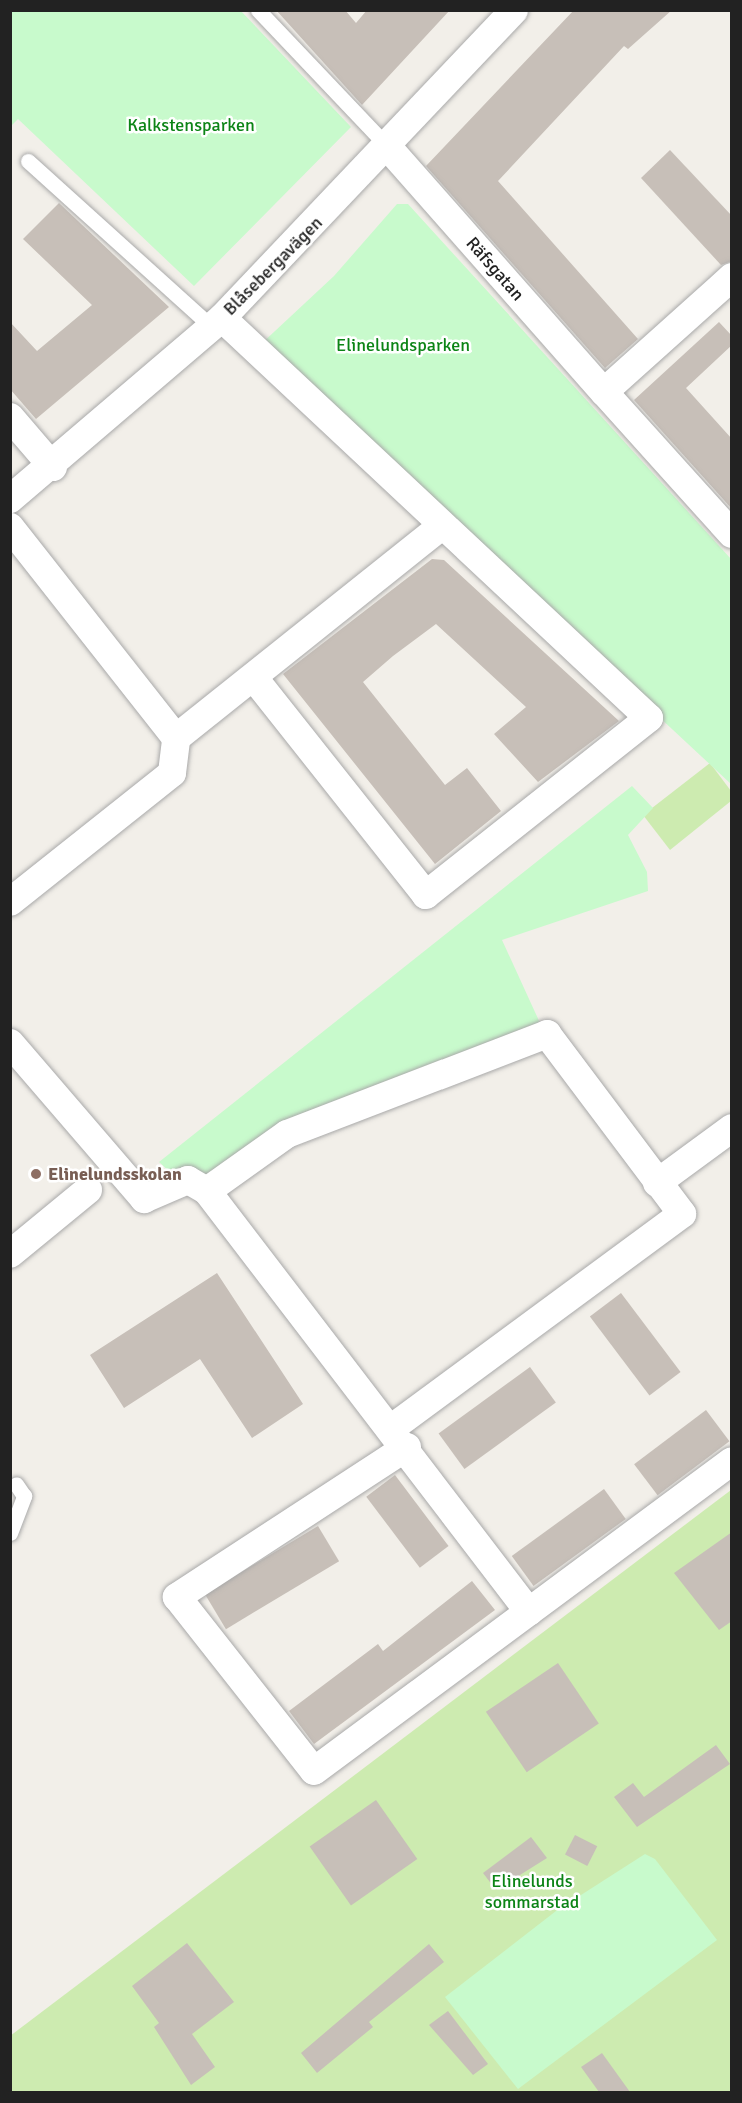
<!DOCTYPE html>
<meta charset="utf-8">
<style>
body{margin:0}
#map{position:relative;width:742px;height:2103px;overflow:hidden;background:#f2efe9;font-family:Signika,sans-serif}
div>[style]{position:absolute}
.grass>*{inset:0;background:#cdebb0}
.park>*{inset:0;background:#c8facc}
.building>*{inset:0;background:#c7bfb8;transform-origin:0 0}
.roads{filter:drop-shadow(0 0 2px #a9a9a9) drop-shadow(0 0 2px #a9a9a9)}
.lane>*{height:15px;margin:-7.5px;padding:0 7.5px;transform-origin:7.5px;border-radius:7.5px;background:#fff}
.street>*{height:28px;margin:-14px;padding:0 14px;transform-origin:14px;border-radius:14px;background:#fff}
.dots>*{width:16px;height:16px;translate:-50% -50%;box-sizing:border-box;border:3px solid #fff;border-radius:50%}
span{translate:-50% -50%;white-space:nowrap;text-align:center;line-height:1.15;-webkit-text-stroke:5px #fff;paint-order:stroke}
.park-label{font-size:18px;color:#0c8416}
.street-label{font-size:18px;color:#222}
.education-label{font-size:18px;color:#785e54;font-weight:700}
.left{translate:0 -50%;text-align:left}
.frame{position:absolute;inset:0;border:12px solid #222;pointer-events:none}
</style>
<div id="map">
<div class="grass">
<div style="clip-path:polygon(710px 763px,731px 791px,731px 801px,670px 850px,643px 815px)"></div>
<div style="clip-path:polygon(731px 1490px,731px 2092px,11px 2092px,10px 2036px)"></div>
</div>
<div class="park">
<div style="clip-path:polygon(240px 10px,351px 127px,194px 286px,18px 119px,11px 126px,11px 11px)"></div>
<div style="clip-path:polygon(397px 204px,408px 204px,731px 559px,731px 784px,260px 345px,334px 276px)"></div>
<div style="clip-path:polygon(632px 786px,653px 808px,628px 835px,647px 872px,648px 891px,502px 940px,540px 1023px,369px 1095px,195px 1195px,159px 1162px)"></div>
<div style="clip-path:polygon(645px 1854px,655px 1859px,717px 1940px,518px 2089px,445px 1997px,556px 1911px)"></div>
</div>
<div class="building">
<div style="clip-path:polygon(276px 10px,345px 10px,356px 23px,367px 10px,450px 10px,362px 105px)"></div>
<div style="clip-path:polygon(574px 10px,672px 10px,628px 49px,624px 46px,498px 181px,638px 339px,605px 368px,426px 166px)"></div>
<div style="clip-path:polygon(670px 150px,732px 216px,732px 261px,721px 265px,641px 178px)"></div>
<div style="clip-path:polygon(59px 203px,169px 307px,36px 419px,10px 389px,10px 322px,37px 351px,92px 305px,23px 239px)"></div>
<div style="clip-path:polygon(719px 322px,732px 336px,732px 345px,686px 388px,732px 439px,732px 509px,634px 400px)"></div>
<div style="clip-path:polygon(432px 559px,444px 560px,619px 721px,538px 782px,494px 734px,526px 707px,436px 624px,393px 656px,363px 682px,445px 785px,467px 768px,501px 811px,435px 864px,283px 674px)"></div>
<div style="clip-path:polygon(217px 1273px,303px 1404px,252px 1438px,200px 1359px,124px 1408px,90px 1355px)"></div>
<div style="left:621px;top:1293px;width:99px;height:39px;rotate:53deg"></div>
<div style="left:530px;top:1367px;width:44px;height:113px;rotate:54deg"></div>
<div style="left:706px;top:1410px;width:39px;height:90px;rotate:53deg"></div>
<div style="left:395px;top:1475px;width:89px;height:36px;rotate:53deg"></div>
<div style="left:604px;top:1489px;width:37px;height:114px;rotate:54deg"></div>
<div style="left:318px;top:1526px;width:41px;height:132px;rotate:59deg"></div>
<div style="clip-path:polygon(732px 1532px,732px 1621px,719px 1630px,674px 1573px)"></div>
<div style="clip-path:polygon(472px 1581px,495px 1610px,314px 1744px,289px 1711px,378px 1644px,383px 1651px)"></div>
<div style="left:558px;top:1663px;width:73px;height:87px;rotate:56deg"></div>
<div style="clip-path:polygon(716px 1745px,730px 1764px,637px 1827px,614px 1797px,633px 1783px,644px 1797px)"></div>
<div style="left:376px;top:1800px;width:72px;height:81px;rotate:55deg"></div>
<div style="left:575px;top:1835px;width:25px;height:22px;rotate:27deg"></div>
<div style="clip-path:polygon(531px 1837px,547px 1858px,496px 1890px,483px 1873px)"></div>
<div style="clip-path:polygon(187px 1943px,234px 2002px,192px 2034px,215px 2067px,191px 2085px,154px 2027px,159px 2023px,132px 1986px)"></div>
<div style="clip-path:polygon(429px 1944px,444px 1962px,369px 2022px,373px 2027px,317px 2073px,301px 2053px)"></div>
<div style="clip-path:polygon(448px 2011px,488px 2064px,473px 2075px,429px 2025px)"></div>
<div style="clip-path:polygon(602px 2053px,630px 2092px,599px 2092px,581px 2067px)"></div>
</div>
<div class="roads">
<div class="lane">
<div style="left:258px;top:10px;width:186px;rotate:46.5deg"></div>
<div style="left:28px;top:161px;width:248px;rotate:42.1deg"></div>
<div style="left:10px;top:1533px;width:40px;rotate:-69deg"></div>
<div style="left:24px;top:1496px;width:14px;rotate:-124deg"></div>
</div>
<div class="street">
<div style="left:386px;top:145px;width:329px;rotate:48.6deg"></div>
<div style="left:732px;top:277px;width:172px;rotate:138.1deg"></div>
<div style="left:604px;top:392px;width:191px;rotate:48deg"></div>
<div style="left:222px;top:318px;width:585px;rotate:43.13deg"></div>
<div style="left:649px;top:718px;width:285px;rotate:141.6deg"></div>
<div style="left:426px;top:895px;width:277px;rotate:-128.4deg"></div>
<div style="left:10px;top:417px;width:66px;rotate:49.3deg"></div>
<div style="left:10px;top:499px;width:279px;rotate:-40.5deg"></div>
<div style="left:222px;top:318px;width:424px;rotate:-46.5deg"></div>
<div style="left:10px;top:527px;width:268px;rotate:51.8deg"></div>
<div style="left:176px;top:738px;width:340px;rotate:-38.6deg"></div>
<div style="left:10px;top:902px;width:207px;rotate:-38.5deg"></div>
<div style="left:172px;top:773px;width:35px;rotate:-83deg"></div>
<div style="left:10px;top:1043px;width:206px;rotate:49.3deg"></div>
<div style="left:144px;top:1199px;width:48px;rotate:-23.4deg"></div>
<div style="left:188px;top:1180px;width:22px;rotate:30deg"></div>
<div style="left:207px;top:1191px;width:530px;rotate:52.59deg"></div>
<div style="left:657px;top:1183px;width:93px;rotate:-36.3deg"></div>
<div style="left:207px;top:1191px;width:98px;rotate:-35.5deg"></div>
<div style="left:287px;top:1134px;width:279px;rotate:-21deg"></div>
<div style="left:547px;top:1034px;width:225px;rotate:53.1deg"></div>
<div style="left:682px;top:1214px;width:360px;rotate:143.6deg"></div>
<div style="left:10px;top:1254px;width:101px;rotate:-39.4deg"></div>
<div style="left:407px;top:1447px;width:275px;rotate:146.9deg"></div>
<div style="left:177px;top:1597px;width:221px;rotate:51.8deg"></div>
<div style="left:314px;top:1771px;width:520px;rotate:-36.56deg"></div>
</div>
</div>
<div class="dots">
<div style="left:36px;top:1174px;background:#8d6e63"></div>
</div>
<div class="park-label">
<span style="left:191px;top:125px">Kalkstensparken</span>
<span style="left:403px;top:345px">Elinelundsparken</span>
<span style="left:532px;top:1892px">Elinelunds<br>sommarstad</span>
</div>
<div class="street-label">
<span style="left:273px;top:266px;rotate:-45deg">Blåsebergavägen</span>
<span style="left:495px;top:269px;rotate:49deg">Räfsgatan</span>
</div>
<div class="education-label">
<span class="left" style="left:48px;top:1174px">Elinelundsskolan</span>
</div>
<div class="frame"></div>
</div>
